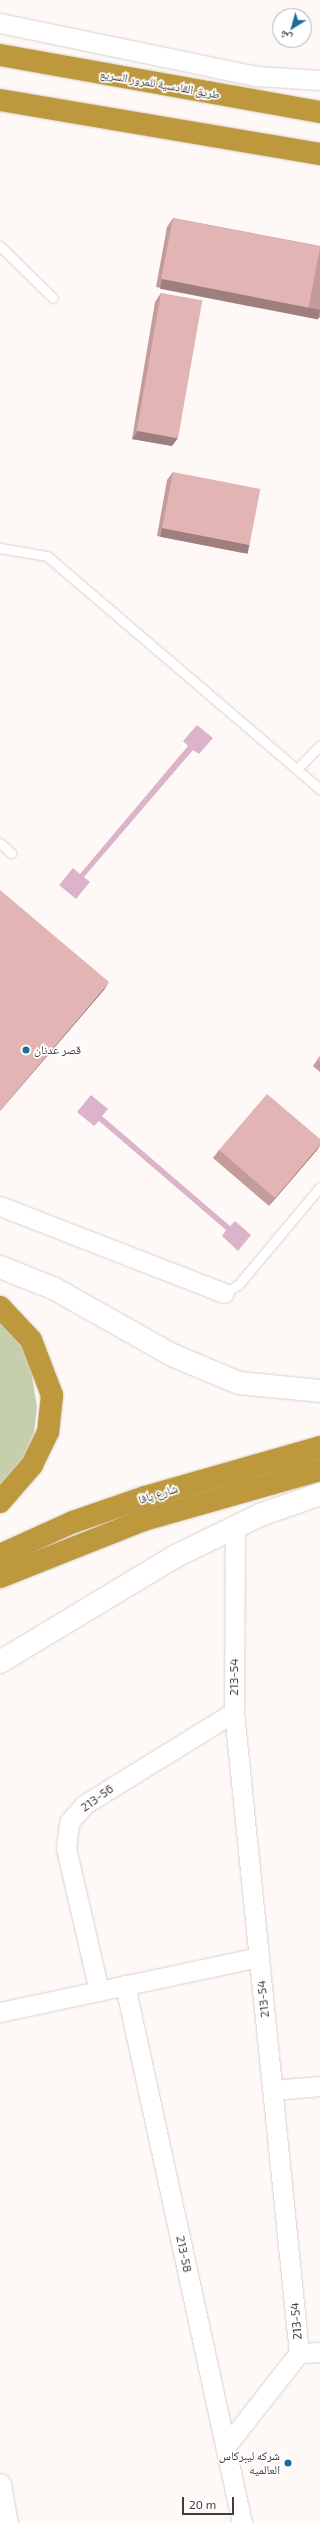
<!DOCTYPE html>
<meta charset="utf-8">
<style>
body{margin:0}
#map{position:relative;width:320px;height:2523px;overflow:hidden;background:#fef9f6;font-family:"Exo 2","Noto Naskh Arabic",sans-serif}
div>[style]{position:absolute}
.green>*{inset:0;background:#c6cfac}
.water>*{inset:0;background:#dbb3ca}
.roads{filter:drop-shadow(0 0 1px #d9d1cc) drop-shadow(0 0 1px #d9d1cc)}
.service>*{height:9px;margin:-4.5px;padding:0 4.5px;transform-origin:4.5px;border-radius:4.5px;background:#fff}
.minor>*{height:19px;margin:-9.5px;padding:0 9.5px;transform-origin:9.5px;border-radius:9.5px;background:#fff}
.secondary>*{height:22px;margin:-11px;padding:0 11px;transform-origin:11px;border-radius:11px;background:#fff}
.motorway>*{height:22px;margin:-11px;padding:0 11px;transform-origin:11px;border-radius:11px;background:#be983d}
.wall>*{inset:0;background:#c39b9b}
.shaded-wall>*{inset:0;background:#9f7e7e;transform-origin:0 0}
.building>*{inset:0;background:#e3b4b4;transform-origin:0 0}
.dots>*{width:11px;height:11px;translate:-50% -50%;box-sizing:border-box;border:2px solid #fff;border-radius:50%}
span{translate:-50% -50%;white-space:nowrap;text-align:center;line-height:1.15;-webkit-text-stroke:3.5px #fff;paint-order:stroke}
.street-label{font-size:12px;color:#3f3c3a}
.poi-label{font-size:12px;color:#3f3c3a}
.left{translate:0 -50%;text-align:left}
.right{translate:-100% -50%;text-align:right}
.north{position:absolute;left:272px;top:8px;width:40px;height:40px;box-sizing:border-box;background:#fff;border:1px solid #b2b1b0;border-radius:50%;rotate:217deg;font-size:11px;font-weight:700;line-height:16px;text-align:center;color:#3f3c3a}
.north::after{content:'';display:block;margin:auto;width:14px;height:18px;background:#1a6c9d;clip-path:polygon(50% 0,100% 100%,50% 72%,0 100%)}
.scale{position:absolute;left:182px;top:2497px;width:52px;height:18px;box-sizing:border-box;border:2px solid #3f3c3a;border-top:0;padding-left:5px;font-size:12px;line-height:14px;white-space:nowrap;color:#3f3c3a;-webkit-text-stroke:3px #fff;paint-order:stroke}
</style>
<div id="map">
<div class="green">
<div style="clip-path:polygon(0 1321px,19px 1342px,30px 1363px,37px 1407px,34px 1433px,22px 1460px,0 1488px)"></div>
</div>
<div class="water">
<div style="clip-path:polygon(197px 725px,213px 738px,199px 754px,193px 750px,84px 877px,90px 882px,76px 899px,59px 885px,73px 868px,80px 874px,188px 746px,183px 741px)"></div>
<div style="clip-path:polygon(91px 1095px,108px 1109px,102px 1116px,230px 1226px,235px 1221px,251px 1235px,238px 1251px,222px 1236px,226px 1230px,99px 1121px,94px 1126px,77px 1112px)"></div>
</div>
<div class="roads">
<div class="service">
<div style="left:0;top:246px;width:74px;rotate:44.5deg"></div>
<div style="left:0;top:548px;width:48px;rotate:9.7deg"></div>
<div style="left:47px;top:556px;width:359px;rotate:40.5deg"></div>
<div style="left:297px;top:769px;width:33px;rotate:-46deg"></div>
<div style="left:0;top:843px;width:15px;rotate:42deg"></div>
<div style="left:224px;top:1293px;width:16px;rotate:-30deg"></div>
<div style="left:238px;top:1285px;width:128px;rotate:-50.1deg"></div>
</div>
<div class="minor">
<div style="left:0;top:23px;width:262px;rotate:11.7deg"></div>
<div style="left:257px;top:76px;width:63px;rotate:3.6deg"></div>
<div style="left:0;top:1206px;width:240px;rotate:21.2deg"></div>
<div style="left:125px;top:1985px;width:551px;rotate:77.73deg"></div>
<div style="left:99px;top:1991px;width:147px;rotate:-103deg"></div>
<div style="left:66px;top:1848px;width:26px;rotate:-83deg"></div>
<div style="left:69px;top:1822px;width:24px;rotate:-48deg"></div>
<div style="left:85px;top:1804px;width:175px;rotate:-31.7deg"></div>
<div style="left:0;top:2012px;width:265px;rotate:-12deg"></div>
<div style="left:273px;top:2090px;width:47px;rotate:-4.9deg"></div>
<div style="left:299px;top:2353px;width:21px;rotate:-3deg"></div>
<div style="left:226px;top:2446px;width:118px;rotate:-51.9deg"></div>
<div style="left:299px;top:2353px;width:644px;rotate:-95.79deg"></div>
<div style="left:234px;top:1712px;width:185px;rotate:-89.7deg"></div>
</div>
<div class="secondary">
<div style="left:0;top:1267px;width:59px;rotate:21.8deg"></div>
<div style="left:55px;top:1289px;width:134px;rotate:29.4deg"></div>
<div style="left:172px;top:1355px;width:73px;rotate:22.7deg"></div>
<div style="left:239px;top:1383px;width:81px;rotate:5.6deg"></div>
<div style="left:0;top:1662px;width:203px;rotate:-31.1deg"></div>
<div style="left:174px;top:1557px;width:96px;rotate:-26deg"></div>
<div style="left:260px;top:1515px;width:64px;rotate:-19.3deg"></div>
<div style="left:0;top:2485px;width:39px;rotate:80deg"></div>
</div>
<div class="motorway">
<div style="left:0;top:55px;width:325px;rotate:10.1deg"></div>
<div style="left:0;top:100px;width:325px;rotate:9.6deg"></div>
<div style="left:0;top:1307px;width:45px;rotate:46.8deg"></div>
<div style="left:31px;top:1340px;width:59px;rotate:69.1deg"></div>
<div style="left:52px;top:1395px;width:37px;rotate:96deg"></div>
<div style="left:48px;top:1432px;width:37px;rotate:116deg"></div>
<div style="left:32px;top:1465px;width:49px;rotate:130.9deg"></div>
<div style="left:0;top:1555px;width:80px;rotate:-24.3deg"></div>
<div style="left:73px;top:1522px;width:76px;rotate:-19.1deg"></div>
<div style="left:145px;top:1497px;width:182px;rotate:-15.9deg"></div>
<div style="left:0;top:1577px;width:155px;rotate:-21.6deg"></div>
<div style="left:144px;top:1520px;width:183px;rotate:-15.9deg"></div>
</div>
</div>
<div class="wall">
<div style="clip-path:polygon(173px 218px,320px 246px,320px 318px,156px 287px,167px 227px)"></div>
<div style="clip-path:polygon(161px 293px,172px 446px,132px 439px,155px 302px)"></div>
<div style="clip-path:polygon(173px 472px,249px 545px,243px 553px,157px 536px,167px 480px)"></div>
<div style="clip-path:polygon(320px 1056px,320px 1072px,313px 1066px)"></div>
<div style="clip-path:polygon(320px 1139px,320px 1146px,317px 1150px,269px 1206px,213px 1158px,219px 1150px)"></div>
</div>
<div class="shaded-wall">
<div style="left:162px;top:279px;width:161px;height:10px;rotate:11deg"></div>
<div style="clip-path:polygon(138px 431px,178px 438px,172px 446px,132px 439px)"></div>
<div style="left:162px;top:528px;width:89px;height:9px;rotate:11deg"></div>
<div style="clip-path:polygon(109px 982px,104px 990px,0 1111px,0 1110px)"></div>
<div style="clip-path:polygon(320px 1145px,317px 1150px,269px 1206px,275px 1198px)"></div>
</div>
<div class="building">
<div style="left:173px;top:218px;width:150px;height:62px;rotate:11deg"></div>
<div style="left:161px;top:293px;width:42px;height:140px;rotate:10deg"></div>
<div style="left:173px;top:472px;width:89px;height:57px;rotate:11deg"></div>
<div style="clip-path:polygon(0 890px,109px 982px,0 1110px)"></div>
<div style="clip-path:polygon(320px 1056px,320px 1061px,317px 1059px)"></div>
<div style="clip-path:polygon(267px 1094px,320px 1139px,320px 1145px,275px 1198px,219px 1150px)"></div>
</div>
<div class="dots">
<div style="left:26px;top:1050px;background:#1a6c9d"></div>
<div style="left:288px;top:2463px;background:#1a6c9d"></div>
</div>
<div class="street-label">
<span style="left:160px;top:84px;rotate:10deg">طريق القادسية للمرور السريع</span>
<span style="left:158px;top:1494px;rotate:-17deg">شارع يافا</span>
<span style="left:234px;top:1677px;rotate:-90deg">213-54</span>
<span style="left:97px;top:1798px;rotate:-36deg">213-56</span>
<span style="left:263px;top:1999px;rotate:-96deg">213-54</span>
<span style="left:184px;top:2254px;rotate:78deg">213-58</span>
<span style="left:296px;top:2321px;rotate:-95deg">213-54</span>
</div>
<div class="poi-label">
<span class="left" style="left:34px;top:1050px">قصر عدنان</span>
<span class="right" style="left:280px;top:2463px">شركه ليبركاس<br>العالميه</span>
</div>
<div class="north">ش</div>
<div class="scale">20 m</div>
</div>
